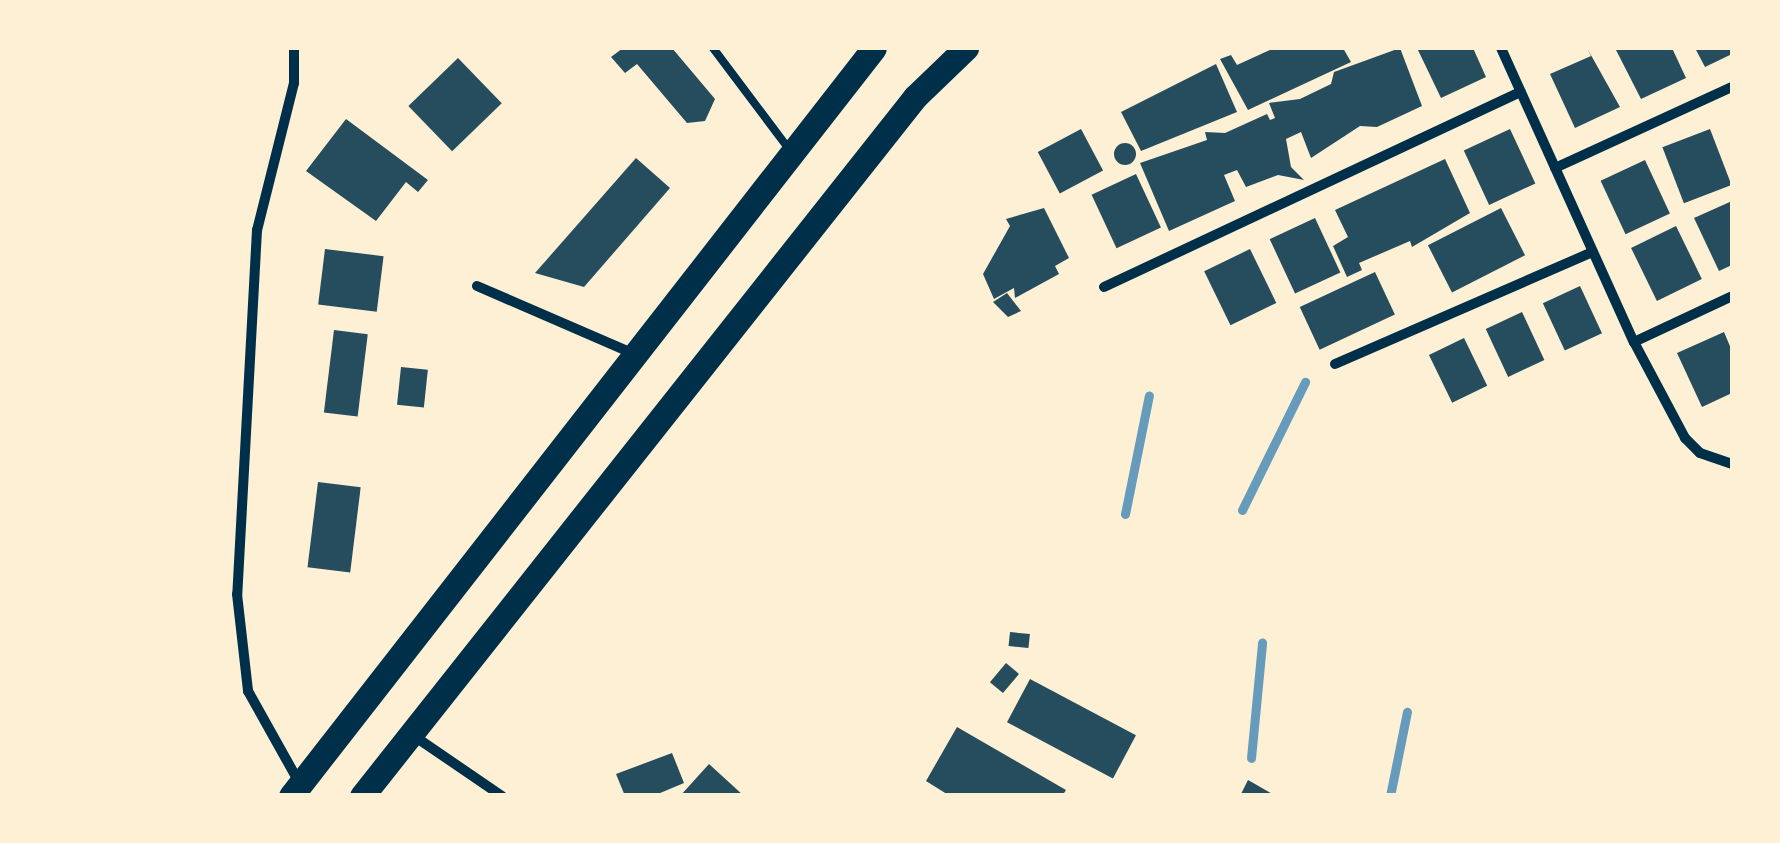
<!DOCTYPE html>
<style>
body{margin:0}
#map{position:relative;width:1780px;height:843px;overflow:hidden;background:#fdf0d5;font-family:"Nunito Sans",sans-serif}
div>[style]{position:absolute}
.stream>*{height:9px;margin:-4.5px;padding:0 4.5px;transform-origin:4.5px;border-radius:4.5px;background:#669bbc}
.building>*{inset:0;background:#264d5e;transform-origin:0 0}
.round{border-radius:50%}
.service>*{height:8px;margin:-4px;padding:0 4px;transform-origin:4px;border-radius:4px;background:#003049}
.minor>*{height:10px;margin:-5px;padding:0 5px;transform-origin:5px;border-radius:5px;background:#003049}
.trunk>*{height:25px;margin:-12.5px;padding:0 12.5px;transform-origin:12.5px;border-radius:12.5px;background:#003049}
span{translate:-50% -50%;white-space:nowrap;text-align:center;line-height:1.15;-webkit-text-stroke:10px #fdf0d5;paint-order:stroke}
.frame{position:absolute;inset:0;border:50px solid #fdf0d5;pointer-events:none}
</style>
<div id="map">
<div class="stream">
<div style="left:1242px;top:510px;width:143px;rotate:-63.8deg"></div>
<div style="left:1125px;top:514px;width:121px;rotate:-78.6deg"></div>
<div style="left:1251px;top:758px;width:116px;rotate:-84.5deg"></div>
<div style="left:1390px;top:796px;width:86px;rotate:-78.6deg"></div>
</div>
<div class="building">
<div style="clip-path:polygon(623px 48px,672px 48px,715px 99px,705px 121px,687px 123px,637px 64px,625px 73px,611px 57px)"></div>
<div style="clip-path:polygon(1274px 48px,1343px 48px,1351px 62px,1248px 110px,1220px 59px,1231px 55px,1237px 65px)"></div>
<div style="clip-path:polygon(1400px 48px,1422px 106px,1377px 127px,1360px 126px,1311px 158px,1301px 132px,1286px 139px,1291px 167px,1304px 180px,1278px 175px,1246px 187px,1237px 170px,1224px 175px,1235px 201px,1169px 231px,1140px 163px,1207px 140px,1205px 132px,1225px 133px,1267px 114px,1270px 120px,1275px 118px,1269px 103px,1300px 99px,1331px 84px,1334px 72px)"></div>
<div style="clip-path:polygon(1417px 48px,1473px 48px,1486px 77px,1441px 98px)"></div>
<div style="clip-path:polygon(1587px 48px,1620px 107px,1575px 128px,1550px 74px,1591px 56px)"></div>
<div style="clip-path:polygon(1615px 48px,1672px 48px,1686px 78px,1641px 99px)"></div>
<div style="clip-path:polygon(1695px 48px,1732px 48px,1732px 54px,1705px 67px)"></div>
<div style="left:458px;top:58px;width:63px;height:69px;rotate:46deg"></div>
<div style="clip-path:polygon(1216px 64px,1237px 112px,1141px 151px,1121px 112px)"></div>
<div style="clip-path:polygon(346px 119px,428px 180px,418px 192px,406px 182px,376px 221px,306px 171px)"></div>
<div style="left:1081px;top:129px;width:47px;height:49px;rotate:62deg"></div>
<div style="left:1510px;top:129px;width:60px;height:51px;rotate:65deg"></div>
<div style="left:1710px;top:129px;width:60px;height:51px;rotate:69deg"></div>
<div class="round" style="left:1114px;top:143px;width:22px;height:22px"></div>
<div style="clip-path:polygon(636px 158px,670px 188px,584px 287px,535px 273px)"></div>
<div style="clip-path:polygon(1445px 159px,1470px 213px,1412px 247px,1410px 241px,1359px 263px,1362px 270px,1347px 277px,1333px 246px,1348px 237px,1335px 210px)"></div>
<div style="left:1645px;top:160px;width:59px;height:49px;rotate:65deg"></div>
<div style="left:1136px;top:174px;width:59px;height:49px;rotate:65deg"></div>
<div style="clip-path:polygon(1732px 201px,1732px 265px,1719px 271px,1694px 218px)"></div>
<div style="clip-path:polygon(1044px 208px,1069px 258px,1055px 266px,1059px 274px,1015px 298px,1014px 288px,994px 299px,983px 274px,1010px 226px,1006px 219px)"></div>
<div style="left:1501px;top:208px;width:53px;height:82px;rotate:63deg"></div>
<div style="left:1315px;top:218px;width:60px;height:50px;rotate:65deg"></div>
<div style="left:1676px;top:226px;width:59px;height:50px;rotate:64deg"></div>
<div style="left:325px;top:249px;width:59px;height:56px;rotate:7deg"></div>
<div style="left:1250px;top:249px;width:60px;height:51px;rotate:64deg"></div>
<div style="left:1375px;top:272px;width:47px;height:83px;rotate:65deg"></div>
<div style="left:1580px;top:286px;width:52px;height:41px;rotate:65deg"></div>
<div style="clip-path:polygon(1007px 293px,1021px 311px,1008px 317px,993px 302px)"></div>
<div style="left:1522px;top:312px;width:53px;height:40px;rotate:65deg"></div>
<div style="left:334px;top:330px;width:34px;height:83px;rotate:7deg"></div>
<div style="clip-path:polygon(1724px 332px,1732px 351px,1732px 393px,1702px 407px,1677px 353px)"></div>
<div style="left:1464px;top:338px;width:53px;height:39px;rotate:64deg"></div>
<div style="left:401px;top:367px;width:27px;height:38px;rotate:6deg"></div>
<div style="left:318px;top:482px;width:43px;height:86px;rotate:7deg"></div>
<div style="left:1010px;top:632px;width:20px;height:14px;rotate:6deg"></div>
<div style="left:1006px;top:663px;width:17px;height:25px;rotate:40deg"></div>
<div style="left:1030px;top:679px;width:120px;height:49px;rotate:28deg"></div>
<div style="clip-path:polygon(957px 727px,1066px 790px,1062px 796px,950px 796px,926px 781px)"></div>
<div style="clip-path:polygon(672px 753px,684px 783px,653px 796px,625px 796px,616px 774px)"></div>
<div style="clip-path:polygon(709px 764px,744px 796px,680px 796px)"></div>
<div style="clip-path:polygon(1248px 780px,1276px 796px,1240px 796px)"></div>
</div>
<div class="service">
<div style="left:713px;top:48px;width:125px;rotate:53.1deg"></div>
</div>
<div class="minor">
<div style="left:294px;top:48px;width:35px;rotate:90deg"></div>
<div style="left:294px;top:83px;width:152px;rotate:104.1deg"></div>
<div style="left:257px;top:230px;width:365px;rotate:93.1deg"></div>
<div style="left:237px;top:594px;width:98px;rotate:83.5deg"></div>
<div style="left:248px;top:691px;width:107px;rotate:60.8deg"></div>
<div style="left:1501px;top:48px;width:323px;rotate:65.7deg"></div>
<div style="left:1634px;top:342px;width:109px;rotate:62deg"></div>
<div style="left:1685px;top:438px;width:21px;rotate:45deg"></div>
<div style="left:1700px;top:453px;width:34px;rotate:19deg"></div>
<div style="left:1555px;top:168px;width:195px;rotate:-24.6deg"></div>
<div style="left:477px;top:286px;width:171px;rotate:23.4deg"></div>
<div style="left:1104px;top:287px;width:460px;rotate:-25.1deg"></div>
<div style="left:1634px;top:342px;width:108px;rotate:-25.1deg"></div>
<div style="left:1335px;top:364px;width:281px;rotate:-23.5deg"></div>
<div style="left:414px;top:736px;width:107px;rotate:34.3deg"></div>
</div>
<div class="trunk">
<div style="left:291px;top:796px;width:948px;rotate:-52.07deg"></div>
<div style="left:362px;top:796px;width:891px;rotate:-51.65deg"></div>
<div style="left:915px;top:97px;width:71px;rotate:-43.9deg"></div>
</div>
<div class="frame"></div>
</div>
